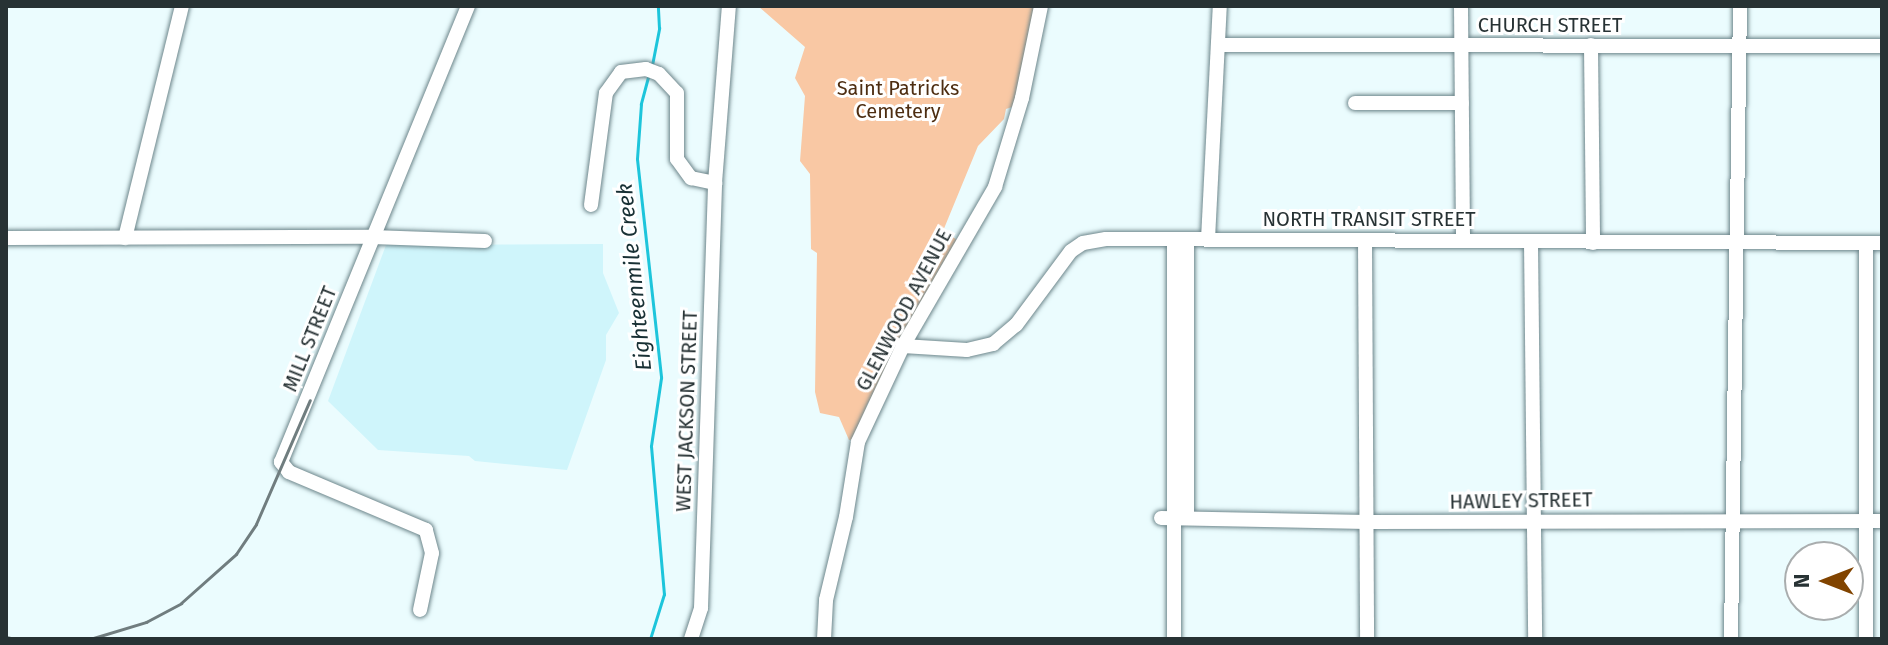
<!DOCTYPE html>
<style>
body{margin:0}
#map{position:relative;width:1888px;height:645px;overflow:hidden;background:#ebfcfe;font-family:"Fira Sans",sans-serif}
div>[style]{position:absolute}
.built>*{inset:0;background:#cff5fb}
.green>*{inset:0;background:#f9c8a4}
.stream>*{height:3px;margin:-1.5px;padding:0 1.5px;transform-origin:1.5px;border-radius:1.5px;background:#1dc5db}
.roads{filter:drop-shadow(0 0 2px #6d868b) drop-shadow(0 0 2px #6d868b)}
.minor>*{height:14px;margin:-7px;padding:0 7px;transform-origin:7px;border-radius:7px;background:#fff}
.rail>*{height:3px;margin:-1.5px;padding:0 1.5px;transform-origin:1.5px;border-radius:1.5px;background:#707d7f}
span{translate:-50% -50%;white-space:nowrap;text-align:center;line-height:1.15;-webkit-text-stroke:6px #fff;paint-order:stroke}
.street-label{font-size:20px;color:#273234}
.park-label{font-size:20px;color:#4d2d11}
.water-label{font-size:22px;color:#183034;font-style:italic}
.frame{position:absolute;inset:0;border:8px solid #273234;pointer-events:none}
.north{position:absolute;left:1784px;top:541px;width:80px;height:80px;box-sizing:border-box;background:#fff;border:2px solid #a9adae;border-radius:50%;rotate:270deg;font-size:22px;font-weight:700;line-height:32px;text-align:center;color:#273234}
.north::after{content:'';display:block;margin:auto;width:28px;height:36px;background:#814400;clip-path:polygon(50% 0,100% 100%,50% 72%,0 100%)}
</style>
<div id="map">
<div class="built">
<div style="clip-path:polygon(603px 244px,603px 273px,619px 313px,606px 335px,606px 360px,567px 470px,475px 461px,469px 456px,378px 450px,328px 401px,386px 245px)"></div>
</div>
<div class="green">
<div style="clip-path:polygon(758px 6px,1038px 6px,1015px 106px,1006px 109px,1004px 119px,978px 146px,943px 231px,959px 241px,867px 405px,856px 439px,849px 440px,839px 417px,820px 413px,815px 392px,817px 253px,811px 249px,810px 174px,800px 161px,805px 96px,795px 78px,805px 47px)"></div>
</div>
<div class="stream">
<div style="left:652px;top:65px;width:38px;rotate:-79deg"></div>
<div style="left:659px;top:28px;width:22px;rotate:-93deg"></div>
<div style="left:648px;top:77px;width:28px;rotate:105deg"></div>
<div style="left:641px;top:104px;width:55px;rotate:94.2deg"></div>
<div style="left:637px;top:159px;width:220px;rotate:83.7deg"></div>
<div style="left:661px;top:378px;width:69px;rotate:98.4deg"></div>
<div style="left:651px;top:446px;width:149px;rotate:85deg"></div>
<div style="left:664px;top:594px;width:47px;rotate:107.3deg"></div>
</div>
<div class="roads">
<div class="minor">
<div style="left:1461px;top:6px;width:232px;rotate:89.5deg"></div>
<div style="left:1219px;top:45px;width:663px;rotate:0.09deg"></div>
<div style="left:1591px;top:45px;width:198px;rotate:89.4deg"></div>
<div style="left:1355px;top:103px;width:107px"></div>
<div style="left:591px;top:205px;width:113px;rotate:-82.4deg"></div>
<div style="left:606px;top:93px;width:26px;rotate:-54deg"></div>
<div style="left:621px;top:72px;width:25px;rotate:-7deg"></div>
<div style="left:646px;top:69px;width:14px;rotate:21deg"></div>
<div style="left:659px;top:74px;width:26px;rotate:47deg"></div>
<div style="left:677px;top:93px;width:66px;rotate:90deg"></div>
<div style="left:677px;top:159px;width:24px;rotate:54deg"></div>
<div style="left:691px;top:178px;width:25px;rotate:12deg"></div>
<div style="left:6px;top:238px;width:366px;rotate:-0.2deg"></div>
<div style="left:372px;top:237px;width:113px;rotate:2deg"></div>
<div style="left:125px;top:238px;width:239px;rotate:-76.2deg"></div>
<div style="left:1208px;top:239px;width:233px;rotate:-87.1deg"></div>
<div style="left:1174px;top:240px;width:399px;rotate:90deg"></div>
<div style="left:1187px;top:240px;width:278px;rotate:90deg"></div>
<div style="left:1365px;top:240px;width:399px;rotate:89.7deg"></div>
<div style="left:1531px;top:241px;width:398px;rotate:89.4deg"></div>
<div style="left:1866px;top:243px;width:396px;rotate:90deg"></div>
<div style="left:903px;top:346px;width:64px;rotate:3.6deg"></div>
<div style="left:967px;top:350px;width:27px;rotate:-13deg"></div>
<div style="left:993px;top:344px;width:30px;rotate:-40deg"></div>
<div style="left:1016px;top:325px;width:92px;rotate:-53.4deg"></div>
<div style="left:1071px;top:251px;width:14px;rotate:-34deg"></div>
<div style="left:1083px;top:243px;width:23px;rotate:-10deg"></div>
<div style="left:1106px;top:239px;width:776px;rotate:0.3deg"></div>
<div style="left:1161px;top:518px;width:206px;rotate:1.1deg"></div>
<div style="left:1367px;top:522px;width:515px;rotate:-0.11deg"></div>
<div style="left:420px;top:610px;width:58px;rotate:-78.1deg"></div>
<div style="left:432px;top:553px;width:24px;rotate:-105deg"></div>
<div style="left:426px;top:530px;width:149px;rotate:-157.1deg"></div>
<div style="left:289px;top:472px;width:13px;rotate:-129deg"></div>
<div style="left:281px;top:462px;width:493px;rotate:-67.7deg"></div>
<div style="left:691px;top:639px;width:33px;rotate:-72deg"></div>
<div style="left:701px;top:608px;width:425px;rotate:-88.1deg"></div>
<div style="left:715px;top:183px;width:178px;rotate:-85.5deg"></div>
<div style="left:824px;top:639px;width:39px;rotate:-87deg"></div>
<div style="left:826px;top:600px;width:85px;rotate:-76.5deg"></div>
<div style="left:846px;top:517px;width:76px;rotate:-80.9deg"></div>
<div style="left:858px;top:442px;width:106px;rotate:-64.9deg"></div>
<div style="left:903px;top:346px;width:184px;rotate:-59.9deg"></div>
<div style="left:995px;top:187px;width:93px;rotate:-73.1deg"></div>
<div style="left:1022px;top:98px;width:94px;rotate:-78.3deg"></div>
<div style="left:1731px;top:639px;width:633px;rotate:-89.19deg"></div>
</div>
</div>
<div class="rail">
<div style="left:6px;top:637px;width:9px;rotate:13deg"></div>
<div style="left:90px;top:639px;width:59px;rotate:-16.9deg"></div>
<div style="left:146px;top:622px;width:40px;rotate:-28deg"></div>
<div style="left:181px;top:603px;width:74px;rotate:-41.7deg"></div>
<div style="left:236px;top:554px;width:36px;rotate:-56deg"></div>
<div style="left:256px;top:524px;width:135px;rotate:-66.5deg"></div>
</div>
<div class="street-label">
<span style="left:1550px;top:25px">CHURCH STREET</span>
<span style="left:1369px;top:219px">NORTH TRANSIT STREET</span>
<span style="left:904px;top:310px;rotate:-62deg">GLENWOOD AVENUE</span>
<span style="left:310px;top:339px;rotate:-68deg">MILL STREET</span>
<span style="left:687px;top:411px;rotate:-88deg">WEST JACKSON STREET</span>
<span style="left:1521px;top:501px;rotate:-1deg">HAWLEY STREET</span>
</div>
<div class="park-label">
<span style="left:898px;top:100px">Saint Patricks<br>Cemetery</span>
</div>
<div class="water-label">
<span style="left:634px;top:277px;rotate:-96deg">Eighteenmile Creek</span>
</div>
<div class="frame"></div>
<div class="north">N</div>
</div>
